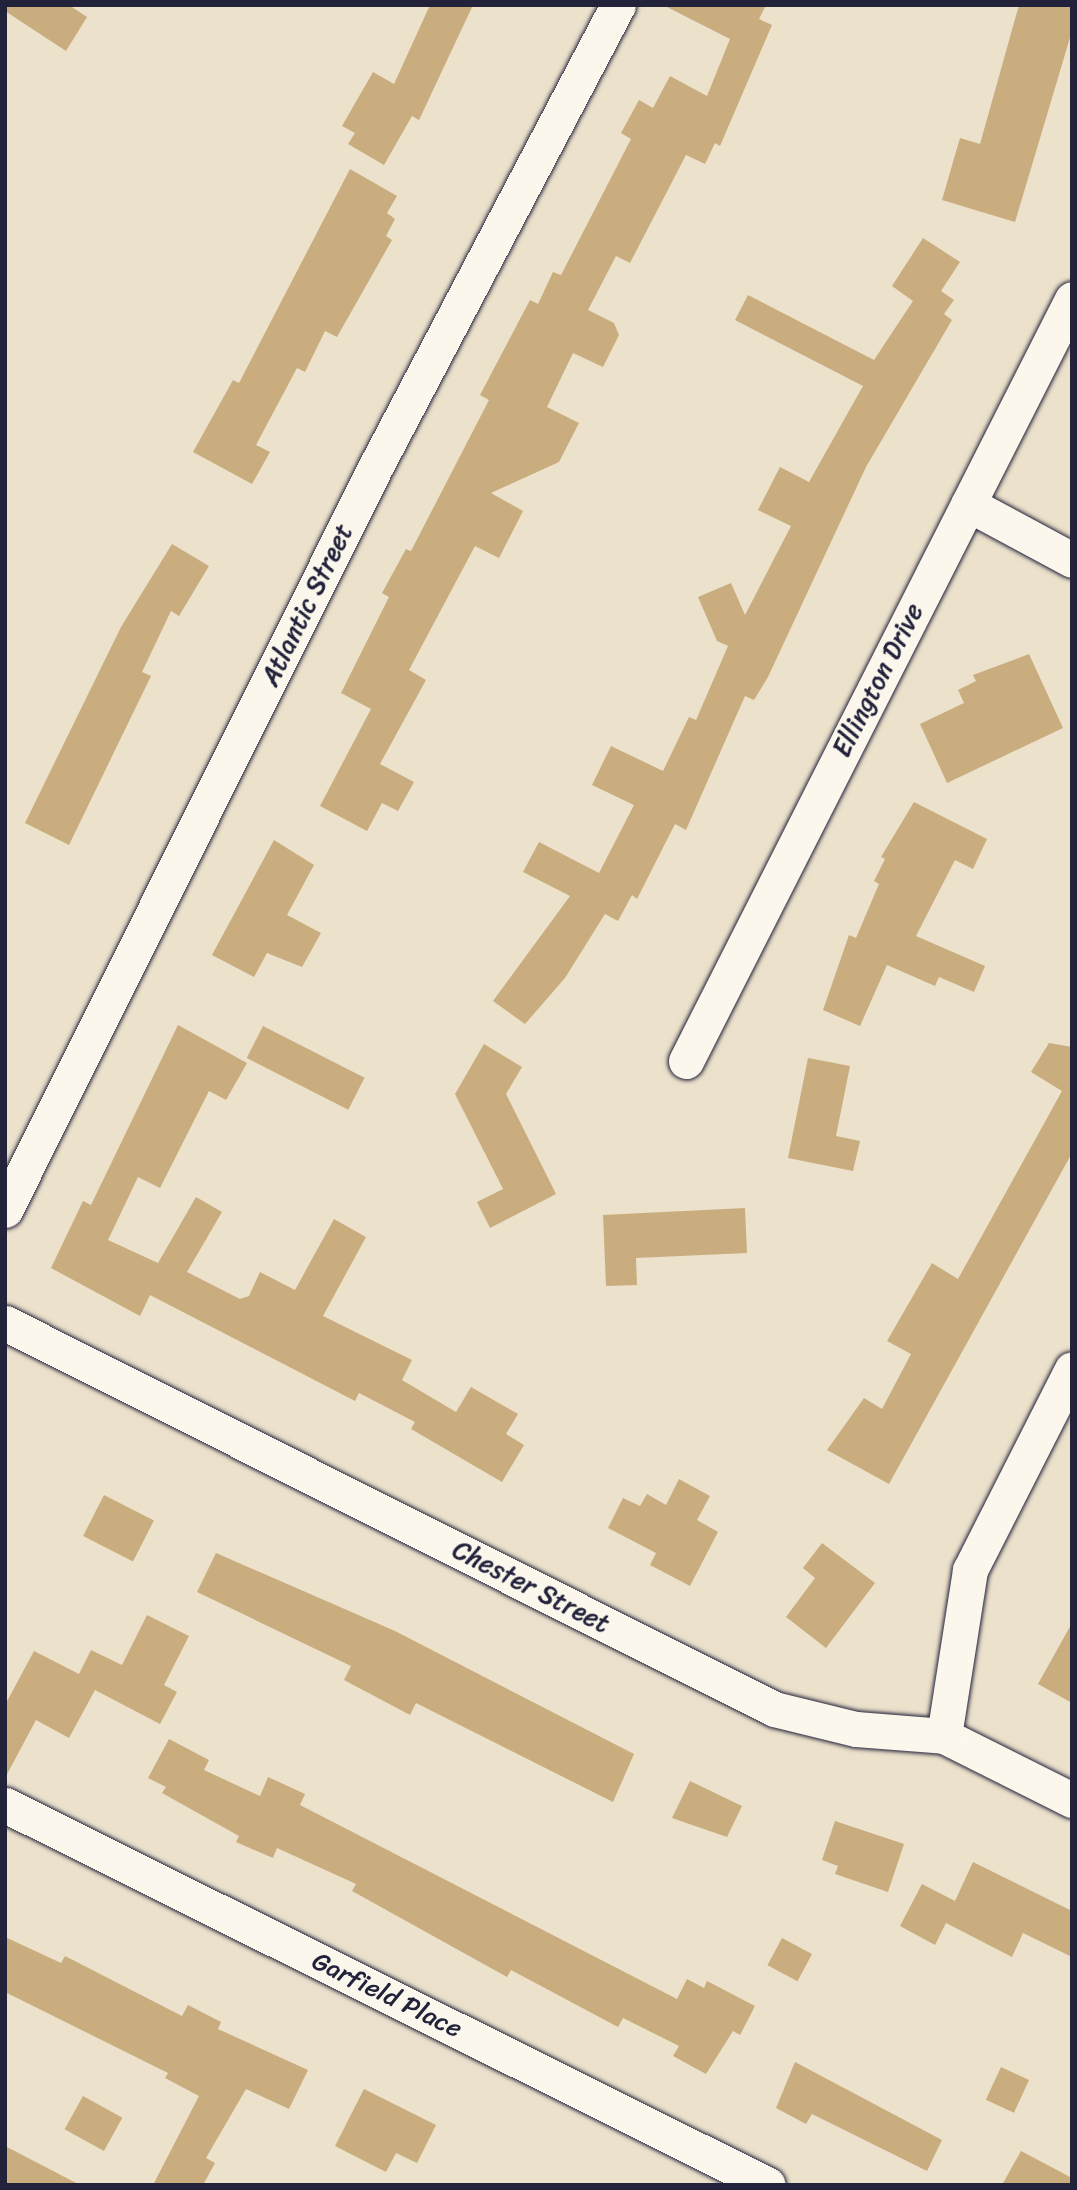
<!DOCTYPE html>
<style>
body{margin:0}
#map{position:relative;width:1077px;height:2190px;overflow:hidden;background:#ece1cb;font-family:Sriracha,sans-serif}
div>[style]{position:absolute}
.building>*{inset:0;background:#c9ad7f;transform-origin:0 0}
.roads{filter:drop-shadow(0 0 2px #22223b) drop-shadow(0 0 2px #22223b)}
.minor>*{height:35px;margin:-17.5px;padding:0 17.5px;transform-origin:17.5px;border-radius:17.5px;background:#fbf7ec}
span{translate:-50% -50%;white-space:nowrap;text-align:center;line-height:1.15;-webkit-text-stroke:5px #fbf7ec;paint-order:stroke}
.street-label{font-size:26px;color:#22223b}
.frame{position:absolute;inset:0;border:7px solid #22223b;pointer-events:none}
</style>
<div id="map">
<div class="building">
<div style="clip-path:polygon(5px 5px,69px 5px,87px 17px,66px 51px,5px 11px)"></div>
<div style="clip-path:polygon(430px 5px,473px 5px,419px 120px,412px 116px,384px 165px,348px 144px,355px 133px,342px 126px,373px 72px,394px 84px)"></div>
<div style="clip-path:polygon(663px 5px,766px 5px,759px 19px,772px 25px,720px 146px,715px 143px,705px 164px,686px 155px,630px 263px,616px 256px,588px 310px,614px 323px,619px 335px,603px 367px,573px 353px,547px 407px,579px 423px,559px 462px,491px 493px,523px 511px,499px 558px,475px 546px,409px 670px,426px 680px,380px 764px,414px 782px,398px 811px,382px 803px,367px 831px,320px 806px,371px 709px,341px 693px,389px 597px,382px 593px,406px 549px,411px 551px,489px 400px,480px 395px,530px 300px,538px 304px,553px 272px,561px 275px,631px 139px,621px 133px,639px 100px,653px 108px,670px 76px,707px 96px,730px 39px)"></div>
<div style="clip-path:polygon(1019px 5px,1072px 5px,1072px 31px,1015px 222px,942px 200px,960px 138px,980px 144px)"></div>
<div style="clip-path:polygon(350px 169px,397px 196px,387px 213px,395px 219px,386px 236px,392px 240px,337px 337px,325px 331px,305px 372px,297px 368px,256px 445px,270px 452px,252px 484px,193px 452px,233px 380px,239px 383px)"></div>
<div style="clip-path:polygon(923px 238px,960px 262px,941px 291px,954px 300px,944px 314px,952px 320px,866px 467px,768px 677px,754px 700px,745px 696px,686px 830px,675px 824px,637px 899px,632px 895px,618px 921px,605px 914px,565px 978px,525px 1024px,493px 1001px,570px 896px,523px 872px,539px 842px,599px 873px,634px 805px,592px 785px,611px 746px,663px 771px,689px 717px,696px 720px,728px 646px,717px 641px,698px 597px,731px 583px,745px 615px,791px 526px,758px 510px,780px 467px,809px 482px,863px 386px,735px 320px,748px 295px,874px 360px,913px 301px,892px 286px)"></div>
<div style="clip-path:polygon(172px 544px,209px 566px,179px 616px,171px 611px,142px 672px,151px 676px,69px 845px,25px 823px,121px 627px)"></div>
<div style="clip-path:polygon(1029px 654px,1063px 728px,947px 783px,920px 724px,964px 703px,958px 690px,976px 681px,973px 675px)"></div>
<div style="clip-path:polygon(914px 802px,987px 839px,973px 869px,955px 860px,916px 936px,985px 966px,974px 992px,939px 977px,935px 986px,887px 965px,860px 1026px,823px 1010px,849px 935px,856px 938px,879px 884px,874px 881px,885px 859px,881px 857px)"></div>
<div style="clip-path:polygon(274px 840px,314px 865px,287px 915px,321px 933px,302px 967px,267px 953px,254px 977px,212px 955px)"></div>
<div style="clip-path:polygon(178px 1025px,247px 1063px,226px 1100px,209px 1091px,160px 1188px,138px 1177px,108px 1240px,158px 1263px,196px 1197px,222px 1212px,187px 1272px,240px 1299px,249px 1296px,260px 1272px,295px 1290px,334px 1219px,366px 1237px,323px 1316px,412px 1360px,402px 1380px,456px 1412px,471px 1387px,518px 1414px,506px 1434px,524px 1445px,502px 1482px,411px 1429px,415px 1422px,359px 1393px,355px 1401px,150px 1295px,140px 1316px,51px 1268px,83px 1201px,91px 1205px)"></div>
<div style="left:263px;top:1026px;width:114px;height:36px;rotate:27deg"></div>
<div style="clip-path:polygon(1049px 1043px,1072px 1047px,1072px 1153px,889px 1484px,827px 1450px,864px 1398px,882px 1409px,911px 1354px,887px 1341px,932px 1263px,958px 1279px,1062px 1091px,1031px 1072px)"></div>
<div style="clip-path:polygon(484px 1044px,522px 1067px,506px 1094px,556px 1194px,490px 1228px,477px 1202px,503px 1189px,455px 1094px)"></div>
<div style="clip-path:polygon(808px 1058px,850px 1066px,836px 1136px,860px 1141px,853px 1171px,788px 1158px)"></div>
<div style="clip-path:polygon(745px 1208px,747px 1253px,636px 1258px,637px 1285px,606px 1286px,603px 1215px)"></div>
<div style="clip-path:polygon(679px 1479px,710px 1496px,697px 1520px,718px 1532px,690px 1586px,650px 1565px,656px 1553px,608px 1528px,623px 1498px,640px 1506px,647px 1494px,666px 1505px)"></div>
<div style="left:104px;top:1495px;width:56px;height:46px;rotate:27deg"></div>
<div style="clip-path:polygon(822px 1543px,875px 1583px,826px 1648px,786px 1617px,815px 1578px,803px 1568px)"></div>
<div style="clip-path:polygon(216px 1553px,395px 1631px,634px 1754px,613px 1802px,416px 1703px,410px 1715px,344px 1680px,351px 1666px,197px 1592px)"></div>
<div style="clip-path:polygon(147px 1615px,189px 1636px,164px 1685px,177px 1692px,160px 1724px,95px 1690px,69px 1738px,36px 1720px,5px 1778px,5px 1705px,34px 1651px,79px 1674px,91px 1650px,122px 1665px)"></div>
<div style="clip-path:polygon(1072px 1623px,1072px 1703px,1038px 1684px)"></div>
<div style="clip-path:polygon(169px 1739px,209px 1760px,204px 1770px,260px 1796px,268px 1777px,305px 1794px,300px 1805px,677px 1999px,687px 1979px,704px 1988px,707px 1981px,755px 2006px,740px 2035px,733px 2031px,706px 2074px,673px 2056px,679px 2046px,623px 2018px,618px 2027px,511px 1970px,507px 1977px,352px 1891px,356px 1884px,277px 1848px,273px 1858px,236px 1842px,239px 1836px,162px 1793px,166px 1787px,148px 1778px)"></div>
<div style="clip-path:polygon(690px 1781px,742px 1806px,727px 1837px,672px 1818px)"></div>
<div style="clip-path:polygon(835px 1821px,904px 1844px,888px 1892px,835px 1874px,838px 1866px,822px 1860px)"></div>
<div style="clip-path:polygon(973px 1862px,1072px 1911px,1072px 1957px,1023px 1933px,1012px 1957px,946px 1923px,935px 1945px,900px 1926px,922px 1884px,955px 1901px)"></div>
<div style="clip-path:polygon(5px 1937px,61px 1963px,65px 1956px,182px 2016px,188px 2005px,221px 2022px,218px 2029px,308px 2070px,289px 2109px,246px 2089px,206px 2158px,215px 2163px,203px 2185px,153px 2185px,199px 2096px,165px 2078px,168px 2073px,5px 1992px)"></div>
<div style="left:782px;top:1938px;width:34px;height:31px;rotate:28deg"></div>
<div style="clip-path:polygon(795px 2062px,942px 2140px,927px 2171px,812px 2114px,806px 2124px,776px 2108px)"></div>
<div style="left:1001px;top:2067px;width:31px;height:36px;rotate:25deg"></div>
<div style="clip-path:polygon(364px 2089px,436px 2125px,417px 2163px,396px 2153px,386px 2172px,335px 2146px)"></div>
<div style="left:83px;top:2096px;width:45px;height:38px;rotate:29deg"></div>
<div style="clip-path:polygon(5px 2146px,80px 2185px,5px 2185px)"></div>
<div style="clip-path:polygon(1021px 2151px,1072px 2178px,1072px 2185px,1002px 2185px)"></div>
</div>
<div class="roads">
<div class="minor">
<div style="left:968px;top:504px;width:118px;rotate:28.3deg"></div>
<div style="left:686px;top:1061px;width:854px;rotate:-63.13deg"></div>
<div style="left:5px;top:1210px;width:834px;rotate:-63.5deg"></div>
<div style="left:377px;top:464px;width:518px;rotate:-62.3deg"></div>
<div style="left:5px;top:1323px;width:860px;rotate:26.65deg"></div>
<div style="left:774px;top:1709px;width:84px;rotate:13.7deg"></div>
<div style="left:856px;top:1729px;width:88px;rotate:4.5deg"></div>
<div style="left:944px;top:1736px;width:143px;rotate:26.6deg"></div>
<div style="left:944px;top:1736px;width:168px;rotate:-81.1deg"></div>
<div style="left:970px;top:1570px;width:225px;rotate:-63.1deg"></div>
<div style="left:5px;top:1805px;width:852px;rotate:26.47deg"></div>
</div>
</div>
<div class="street-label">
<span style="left:307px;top:605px;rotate:-64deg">Atlantic Street</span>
<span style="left:878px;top:680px;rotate:-63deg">Ellington Drive</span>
<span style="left:531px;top:1587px;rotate:27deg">Chester Street</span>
<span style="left:387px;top:1995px;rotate:26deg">Garfield Place</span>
</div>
<div class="frame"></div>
</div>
